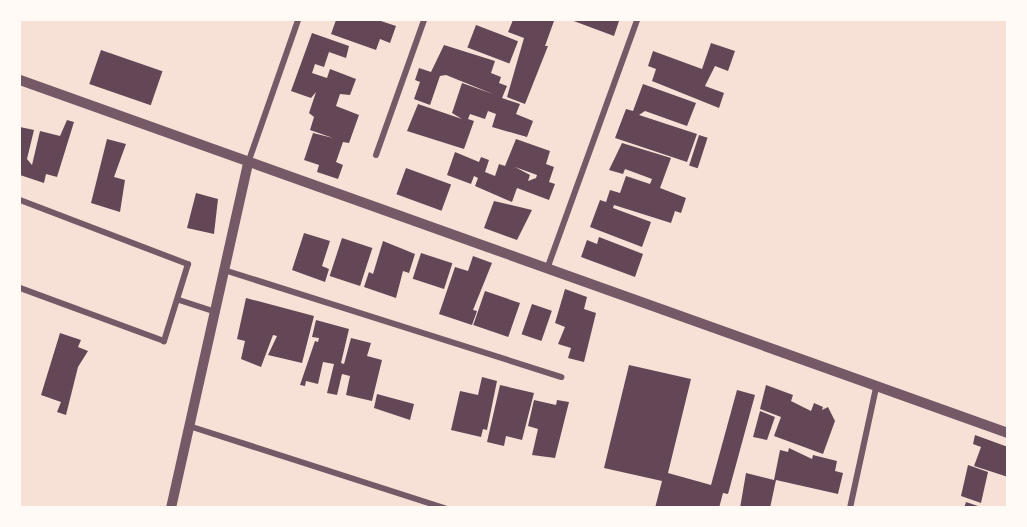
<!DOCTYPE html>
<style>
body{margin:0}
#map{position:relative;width:1027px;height:527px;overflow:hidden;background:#f7e1d7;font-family:Georgia,serif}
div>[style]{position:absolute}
.building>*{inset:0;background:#644757;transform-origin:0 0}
.minor>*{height:6px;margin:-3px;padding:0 3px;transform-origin:3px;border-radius:3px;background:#755966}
.tertiary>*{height:10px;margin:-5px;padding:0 5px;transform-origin:5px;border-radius:5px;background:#755966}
span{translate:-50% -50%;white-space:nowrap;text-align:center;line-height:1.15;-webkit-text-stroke:6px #fffaf5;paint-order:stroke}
.frame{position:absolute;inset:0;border:21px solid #fffaf5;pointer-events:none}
</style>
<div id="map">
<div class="building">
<div style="clip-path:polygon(336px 20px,378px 20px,396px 26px,390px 43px,380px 39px,376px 50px,331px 34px)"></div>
<div style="clip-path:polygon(513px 20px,554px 21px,545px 46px,548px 46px,525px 104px,507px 97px,524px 38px,508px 32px)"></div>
<div style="clip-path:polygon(571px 20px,616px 20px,619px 21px,614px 36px)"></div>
<div style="left:476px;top:25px;width:45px;height:24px;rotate:21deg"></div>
<div style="clip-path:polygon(312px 33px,349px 46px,346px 58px,329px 52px,324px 67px,315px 64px,312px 73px,327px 78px,330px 69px,356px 79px,350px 95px,340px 94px,336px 106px,359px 115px,349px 143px,343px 142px,336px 162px,343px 165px,338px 179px,317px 172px,319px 165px,304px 160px,313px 133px,333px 138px,310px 130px,314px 117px,309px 113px,316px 92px,311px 98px,291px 91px)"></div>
<div style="clip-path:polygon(711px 43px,735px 51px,728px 71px,715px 66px,705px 86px,724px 93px,719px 108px,652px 81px,656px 69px,648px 66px,653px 51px,702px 69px)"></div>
<div style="clip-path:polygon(444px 45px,495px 61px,491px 73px,501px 77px,499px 83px,507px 86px,502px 98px,520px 104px,516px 114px,533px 121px,527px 137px,492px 127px,496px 114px,488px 111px,485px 119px,470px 114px,468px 119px,474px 121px,464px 149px,407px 131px,418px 104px,462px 119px,452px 113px,462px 83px,493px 94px,446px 75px,440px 76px,430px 105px,414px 99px,420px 82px,415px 80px,419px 68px,431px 72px)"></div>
<div style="left:101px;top:50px;width:65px;height:36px;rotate:19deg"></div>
<div style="clip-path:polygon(643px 84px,696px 103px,687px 126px,645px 111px,639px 115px,697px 134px,687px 162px,615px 138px,626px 109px,633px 111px)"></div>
<div style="clip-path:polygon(67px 120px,74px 122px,57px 177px,46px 174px,44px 183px,20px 175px,20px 127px,34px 130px,27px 159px,32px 165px,40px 131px,60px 136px)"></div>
<div style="left:699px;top:135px;width:9px;height:32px;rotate:18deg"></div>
<div style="clip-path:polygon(107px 139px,126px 144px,114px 177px,125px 180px,120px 212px,91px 203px)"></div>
<div style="clip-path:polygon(evenodd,516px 139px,550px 151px,546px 164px,554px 167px,549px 182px,555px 184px,549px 200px,517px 188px,512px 202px,475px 186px,478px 178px,474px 176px,471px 184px,447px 175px,455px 152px,479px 162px,481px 157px,489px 160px,485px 172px,495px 176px,499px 164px,505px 166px,516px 139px,515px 167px,537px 175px,536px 178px,528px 181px,530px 175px,515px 167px)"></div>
<div style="clip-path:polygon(622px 143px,671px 158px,660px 188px,686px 198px,681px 213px,675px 211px,671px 223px,614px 205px,613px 208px,651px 222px,642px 247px,590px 227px,600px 200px,606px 202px,610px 190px,620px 193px,626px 176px,650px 184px,652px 179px,625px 169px,623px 174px,609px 170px)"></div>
<div style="left:406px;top:168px;width:48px;height:28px;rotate:20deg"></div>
<div style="clip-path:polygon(196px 193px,218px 199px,214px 234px,187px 228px)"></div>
<div style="clip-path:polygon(494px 201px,532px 210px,517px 240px,484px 228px)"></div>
<div style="clip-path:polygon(304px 233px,330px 241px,322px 266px,329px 269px,325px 282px,292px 270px)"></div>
<div style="clip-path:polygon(599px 237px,643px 254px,635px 277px,581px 257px,587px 240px,597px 244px)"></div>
<div style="left:342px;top:238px;width:32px;height:40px;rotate:18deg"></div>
<div style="clip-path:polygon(383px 241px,415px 254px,409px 273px,403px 271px,396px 298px,364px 287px,369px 272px,373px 274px)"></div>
<div style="left:421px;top:253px;width:33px;height:27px;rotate:18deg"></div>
<div style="clip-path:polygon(473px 256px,492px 263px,473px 310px,477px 311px,472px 325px,439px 314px,455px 267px,468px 271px)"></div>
<div style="clip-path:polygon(565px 289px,587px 297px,584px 309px,596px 313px,584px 362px,568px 358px,571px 348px,558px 344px,565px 327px,555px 323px)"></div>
<div style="left:485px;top:291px;width:37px;height:36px;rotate:19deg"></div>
<div style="clip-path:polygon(246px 298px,314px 316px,302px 363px,268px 355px,277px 336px,273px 335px,261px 367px,241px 359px,245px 341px,237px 339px)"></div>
<div style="left:532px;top:304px;width:21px;height:32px;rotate:19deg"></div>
<div style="clip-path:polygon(316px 320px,349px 329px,341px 363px,344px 364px,351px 338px,371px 343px,367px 356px,382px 360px,372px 401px,346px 395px,350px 376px,342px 374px,337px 395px,327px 393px,334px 364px,323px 362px,318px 384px,306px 381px,305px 386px,300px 385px,315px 341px,318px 342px,319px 338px,312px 337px)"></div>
<div style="clip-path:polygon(60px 333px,81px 340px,78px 347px,88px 351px,78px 367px,66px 415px,57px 412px,61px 402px,41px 395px)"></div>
<div style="clip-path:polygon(629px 365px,691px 379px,668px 473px,711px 485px,737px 390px,755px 395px,728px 494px,723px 493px,719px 508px,655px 508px,662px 481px,604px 468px)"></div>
<div style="clip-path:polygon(482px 377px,497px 381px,487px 430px,483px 429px,481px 437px,451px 430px,460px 391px,478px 395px)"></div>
<div style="clip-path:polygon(500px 385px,534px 393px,522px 440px,506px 436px,504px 446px,487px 442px)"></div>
<div style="clip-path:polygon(766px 385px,793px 395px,791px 401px,811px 411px,814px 403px,823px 407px,822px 410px,828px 407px,835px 421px,823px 454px,774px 436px,781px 417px,760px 409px)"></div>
<div style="clip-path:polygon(377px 394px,414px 404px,410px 420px,374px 408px)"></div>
<div style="clip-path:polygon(534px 400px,556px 405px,557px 400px,569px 402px,555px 458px,532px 455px,538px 429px,528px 426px)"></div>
<div style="clip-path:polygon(760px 411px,775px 417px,767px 440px,753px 437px)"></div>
<div style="clip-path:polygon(975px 435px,1008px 447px,1008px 477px,974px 466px,981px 447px,973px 444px)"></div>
<div style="clip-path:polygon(789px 448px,812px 459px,813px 455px,837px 461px,835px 471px,843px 473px,838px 494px,776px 480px,770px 508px,740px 508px,746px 473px,774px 480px,780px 450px,788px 452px)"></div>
<div style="clip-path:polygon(968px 465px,988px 472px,981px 503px,961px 496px)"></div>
<div style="clip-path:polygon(966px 502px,981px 507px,981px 508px,964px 508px)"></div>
</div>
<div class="minor">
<div style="left:376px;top:155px;width:143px;rotate:-70.4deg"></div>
<div style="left:248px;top:163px;width:151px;rotate:-70.7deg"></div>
<div style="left:20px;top:200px;width:180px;rotate:20.9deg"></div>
<div style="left:188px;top:264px;width:81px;rotate:107.3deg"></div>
<div style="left:164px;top:341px;width:153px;rotate:-159.8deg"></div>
<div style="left:547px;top:269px;width:265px;rotate:-70.1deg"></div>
<div style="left:224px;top:270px;width:354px;rotate:17.6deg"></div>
<div style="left:179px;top:300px;width:38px;rotate:18deg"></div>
<div style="left:189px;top:426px;width:269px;rotate:17.8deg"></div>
<div style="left:850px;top:508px;width:123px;rotate:-77.8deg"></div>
</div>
<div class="tertiary">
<div style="left:20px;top:80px;width:1049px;rotate:19.66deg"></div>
<div style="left:171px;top:508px;width:353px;rotate:-77.4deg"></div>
</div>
<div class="frame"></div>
</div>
